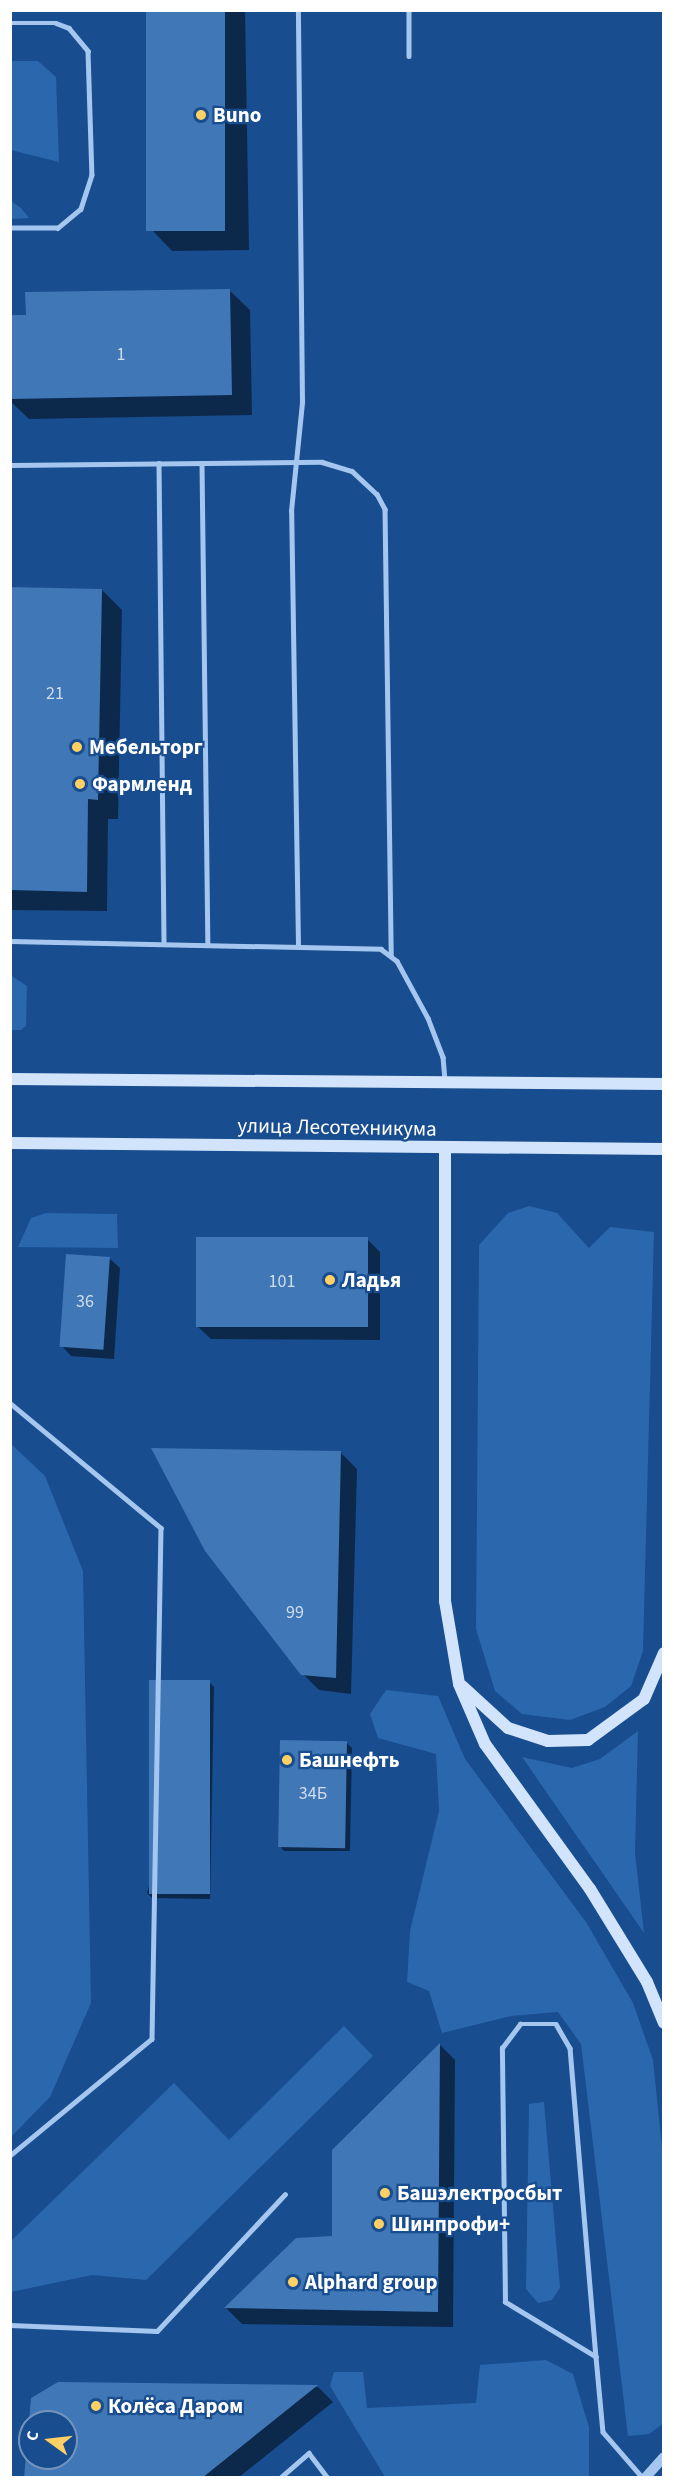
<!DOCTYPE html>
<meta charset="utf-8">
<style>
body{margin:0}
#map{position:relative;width:674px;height:2488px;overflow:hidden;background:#184d8f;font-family:"Source Sans 3",sans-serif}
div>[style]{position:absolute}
.green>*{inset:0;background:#2b67ad}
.shadow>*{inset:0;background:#0007}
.building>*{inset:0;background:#4077b7;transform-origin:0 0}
.service>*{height:4.5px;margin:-2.25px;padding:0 2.25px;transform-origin:2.25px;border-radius:2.25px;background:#a5c7ef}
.tertiary>*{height:10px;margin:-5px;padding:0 5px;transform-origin:5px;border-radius:5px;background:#a5c7ef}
.secondary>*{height:12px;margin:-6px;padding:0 6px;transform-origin:6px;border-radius:6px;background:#d2e4fb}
.dots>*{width:16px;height:16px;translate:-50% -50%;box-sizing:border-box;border:3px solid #184d8f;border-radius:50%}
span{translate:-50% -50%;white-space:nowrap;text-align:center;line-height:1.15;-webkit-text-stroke:4.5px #184d8f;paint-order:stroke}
.number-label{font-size:18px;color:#cfdded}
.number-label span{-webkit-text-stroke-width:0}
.poi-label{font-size:21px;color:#fff;font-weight:700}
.left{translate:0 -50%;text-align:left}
.street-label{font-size:21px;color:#fff}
.frame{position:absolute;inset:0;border:12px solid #fff;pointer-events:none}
.north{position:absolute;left:18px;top:2410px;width:60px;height:60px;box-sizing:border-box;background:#184d8f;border:2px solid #7494bc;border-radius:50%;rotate:285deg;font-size:16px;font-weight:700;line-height:24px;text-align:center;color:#fff}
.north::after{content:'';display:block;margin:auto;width:21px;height:27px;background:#ffd063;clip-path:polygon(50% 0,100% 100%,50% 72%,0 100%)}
</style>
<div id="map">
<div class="green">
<div style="clip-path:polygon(11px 61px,38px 61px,56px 77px,59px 162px,11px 150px)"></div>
<div style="clip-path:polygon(11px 201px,21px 208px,29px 218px,11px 219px)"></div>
<div style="clip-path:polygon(10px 975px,27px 986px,26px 1026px,21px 1030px,11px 1030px)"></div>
<div style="clip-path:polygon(529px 1206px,557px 1213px,589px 1248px,610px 1227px,654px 1232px,643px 1651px,631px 1686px,605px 1707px,570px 1720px,522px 1714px,495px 1691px,476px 1629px,479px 1245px,508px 1213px)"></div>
<div style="clip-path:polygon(46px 1213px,117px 1214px,118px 1248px,18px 1247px,31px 1218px)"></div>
<div style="clip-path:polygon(10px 1443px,45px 1476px,83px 1571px,91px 2003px,50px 2097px,11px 2137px)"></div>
<div style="clip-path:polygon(386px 1690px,438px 1696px,465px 1759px,586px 1922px,633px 2003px,653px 2060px,664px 2167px,664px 2423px,649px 2434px,628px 2436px,581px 2044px,558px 2012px,511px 2016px,442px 2033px,429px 1991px,407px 1982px,410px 1931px,439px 1811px,436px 1754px,378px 1738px,370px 1714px)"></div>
<div style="clip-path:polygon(638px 1731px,635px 1853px,644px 1933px,522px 1757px,572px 1768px,600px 1759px)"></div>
<div style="clip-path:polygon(344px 2026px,373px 2056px,146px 2280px,92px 2275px,11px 2292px,11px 2241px,174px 2083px,229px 2140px)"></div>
<div style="clip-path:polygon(544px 2102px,560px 2288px,552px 2300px,538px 2303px,526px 2289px,529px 2104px)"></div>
<div style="clip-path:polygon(546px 2360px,573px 2374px,589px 2427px,589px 2477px,385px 2477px,330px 2386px,334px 2372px,363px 2372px,367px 2408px,476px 2403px,480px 2365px)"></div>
</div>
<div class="shadow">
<div style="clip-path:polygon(148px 10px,245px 10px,249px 250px,172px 251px,152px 230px)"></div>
<div style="clip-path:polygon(229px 290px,250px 310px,252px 415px,29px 419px,10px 401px,10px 317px)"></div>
<div style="clip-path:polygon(10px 588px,102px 590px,122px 610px,118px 819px,108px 819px,107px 911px,10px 910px)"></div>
<div style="clip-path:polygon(367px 1239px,380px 1252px,380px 1340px,211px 1339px,197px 1326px)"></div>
<div style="clip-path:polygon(110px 1259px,120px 1268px,114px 1359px,71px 1356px,62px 1346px)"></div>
<div style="clip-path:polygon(341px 1453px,357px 1469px,351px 1694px,319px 1690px,303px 1674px)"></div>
<div style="clip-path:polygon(209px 1682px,214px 1687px,210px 1899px,152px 1898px,147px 1893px)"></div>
<div style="clip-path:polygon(347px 1743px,352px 1748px,350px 1851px,284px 1851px,280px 1846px)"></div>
<div style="clip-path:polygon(440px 2045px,455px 2060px,453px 2327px,242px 2324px,226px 2308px,297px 2240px,334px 2238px,334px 2151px)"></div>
<div style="clip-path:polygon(59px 2384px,318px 2387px,333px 2402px,238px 2478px,27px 2478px,30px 2432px,30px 2458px,66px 2458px,66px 2422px,31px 2422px)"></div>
</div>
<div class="building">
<div style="left:146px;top:10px;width:79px;height:221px"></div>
<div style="clip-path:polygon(230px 289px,232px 395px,10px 399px,10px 315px,26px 315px,25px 292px)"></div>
<div style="clip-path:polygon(10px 587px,102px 589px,98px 800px,88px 799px,87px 892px,10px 890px)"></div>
<div style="left:196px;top:1237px;width:172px;height:90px"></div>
<div style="left:66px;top:1254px;width:44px;height:93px;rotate:4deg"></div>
<div style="clip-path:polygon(151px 1448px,341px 1451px,336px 1678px,301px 1675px,205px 1551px)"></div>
<div style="left:149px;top:1680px;width:61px;height:214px"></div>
<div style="left:280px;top:1740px;width:67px;height:107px;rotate:1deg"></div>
<div style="clip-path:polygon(440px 2043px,438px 2312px,224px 2308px,296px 2238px,332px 2236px,332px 2150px)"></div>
<div style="clip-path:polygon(evenodd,58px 2382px,318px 2385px,202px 2478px,24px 2478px,31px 2398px,58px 2382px,30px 2422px,66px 2422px,66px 2458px,30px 2458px,30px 2422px)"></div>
</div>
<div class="service">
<div style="left:409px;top:10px;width:46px;rotate:90deg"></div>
<div style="left:10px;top:23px;width:46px"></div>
<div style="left:56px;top:23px;width:14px;rotate:21deg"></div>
<div style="left:69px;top:28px;width:30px;rotate:50deg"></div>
<div style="left:88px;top:51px;width:124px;rotate:88.2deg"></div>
<div style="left:92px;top:175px;width:36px;rotate:108deg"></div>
<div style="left:81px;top:209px;width:30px;rotate:140deg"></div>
<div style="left:58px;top:228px;width:48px;rotate:180deg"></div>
<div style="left:159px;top:463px;width:481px;rotate:89.4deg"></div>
<div style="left:202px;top:463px;width:481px;rotate:89.3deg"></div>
<div style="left:10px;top:465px;width:312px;rotate:-0.6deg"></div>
<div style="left:322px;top:462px;width:31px;rotate:17deg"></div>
<div style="left:352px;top:471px;width:34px;rotate:43deg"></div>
<div style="left:377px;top:494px;width:17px;rotate:62deg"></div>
<div style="left:385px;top:509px;width:446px;rotate:89.2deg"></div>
<div style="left:10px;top:941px;width:371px;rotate:1.2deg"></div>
<div style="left:381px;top:949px;width:20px;rotate:37deg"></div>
<div style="left:397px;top:961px;width:65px;rotate:61.5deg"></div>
<div style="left:428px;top:1018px;width:42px;rotate:69deg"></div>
<div style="left:443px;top:1057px;width:25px;rotate:85deg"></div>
<div style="left:298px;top:946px;width:435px;rotate:-90.9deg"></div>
<div style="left:291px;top:511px;width:110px;rotate:-84.2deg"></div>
<div style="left:302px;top:402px;width:392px;rotate:-90.6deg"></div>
<div style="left:10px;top:1403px;width:196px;rotate:39.6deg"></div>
<div style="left:161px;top:1528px;width:511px;rotate:91.01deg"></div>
<div style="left:152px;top:2039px;width:184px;rotate:140.5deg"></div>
<div style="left:10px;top:2325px;width:147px;rotate:2.3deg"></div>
<div style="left:157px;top:2331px;width:187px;rotate:-46.9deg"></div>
<div style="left:596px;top:2357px;width:106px;rotate:-148.9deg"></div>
<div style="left:505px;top:2302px;width:254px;rotate:-90.7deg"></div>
<div style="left:502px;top:2048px;width:30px;rotate:-53deg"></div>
<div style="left:520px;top:2024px;width:36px"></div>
<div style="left:556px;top:2024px;width:28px;rotate:60deg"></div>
<div style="left:570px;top:2048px;width:310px;rotate:85.2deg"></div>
<div style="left:596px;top:2357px;width:75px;rotate:84.7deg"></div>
<div style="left:603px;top:2432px;width:61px;rotate:49deg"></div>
<div style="left:280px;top:2478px;width:38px;rotate:-41deg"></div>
<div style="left:309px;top:2453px;width:31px;rotate:53deg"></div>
</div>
<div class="tertiary">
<div style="left:645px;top:2478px;width:28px;rotate:-48deg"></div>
</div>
<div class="secondary">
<div style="left:10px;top:1079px;width:654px;rotate:0.44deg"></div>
<div style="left:10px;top:1143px;width:654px;rotate:0.53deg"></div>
<div style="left:445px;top:1148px;width:453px;rotate:90deg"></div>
<div style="left:445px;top:1601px;width:84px;rotate:80.4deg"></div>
<div style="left:459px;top:1684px;width:65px;rotate:66.6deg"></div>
<div style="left:485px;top:1744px;width:179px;rotate:54.1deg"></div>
<div style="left:590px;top:1889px;width:109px;rotate:58.5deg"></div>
<div style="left:647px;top:1982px;width:44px;rotate:67.5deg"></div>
<div style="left:462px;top:1686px;width:62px;rotate:42.4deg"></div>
<div style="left:508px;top:1728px;width:42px;rotate:18deg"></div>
<div style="left:548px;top:1741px;width:40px;rotate:-1.4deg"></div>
<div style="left:588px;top:1740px;width:69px;rotate:-36.2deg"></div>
<div style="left:644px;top:1699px;width:50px;rotate:-66.5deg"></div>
</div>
<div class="dots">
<div style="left:201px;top:115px;background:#ffd063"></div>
<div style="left:77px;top:747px;background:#ffd063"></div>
<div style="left:80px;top:784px;background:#ffd063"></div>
<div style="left:330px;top:1280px;background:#ffd063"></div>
<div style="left:287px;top:1760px;background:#ffd063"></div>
<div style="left:385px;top:2193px;background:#ffd063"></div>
<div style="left:379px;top:2224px;background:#ffd063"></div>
<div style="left:293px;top:2282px;background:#ffd063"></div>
<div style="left:96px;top:2406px;background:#ffd063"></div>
</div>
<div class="number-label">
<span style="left:121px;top:355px">1</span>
<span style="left:55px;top:694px">21</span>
<span style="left:282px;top:1282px">101</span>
<span style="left:85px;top:1302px">36</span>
<span style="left:295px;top:1613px">99</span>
<span style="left:313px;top:1794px">34Б</span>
</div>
<div class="poi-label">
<span class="left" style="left:213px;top:115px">Buno</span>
<span class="left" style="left:89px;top:747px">Мебельторг</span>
<span class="left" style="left:92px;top:784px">Фармленд</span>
<span class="left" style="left:342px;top:1280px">Ладья</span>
<span class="left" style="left:299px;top:1760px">Башнефть</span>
<span class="left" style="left:397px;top:2193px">Башэлектросбыт</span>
<span class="left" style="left:391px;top:2224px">Шинпрофи+</span>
<span class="left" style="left:305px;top:2282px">Alphard group</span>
<span class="left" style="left:108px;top:2406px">Колёса Даром</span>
</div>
<div class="street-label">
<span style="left:337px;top:1127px;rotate:1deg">улица Лесотехникума</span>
</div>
<div class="frame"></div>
<div class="north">С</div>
</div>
